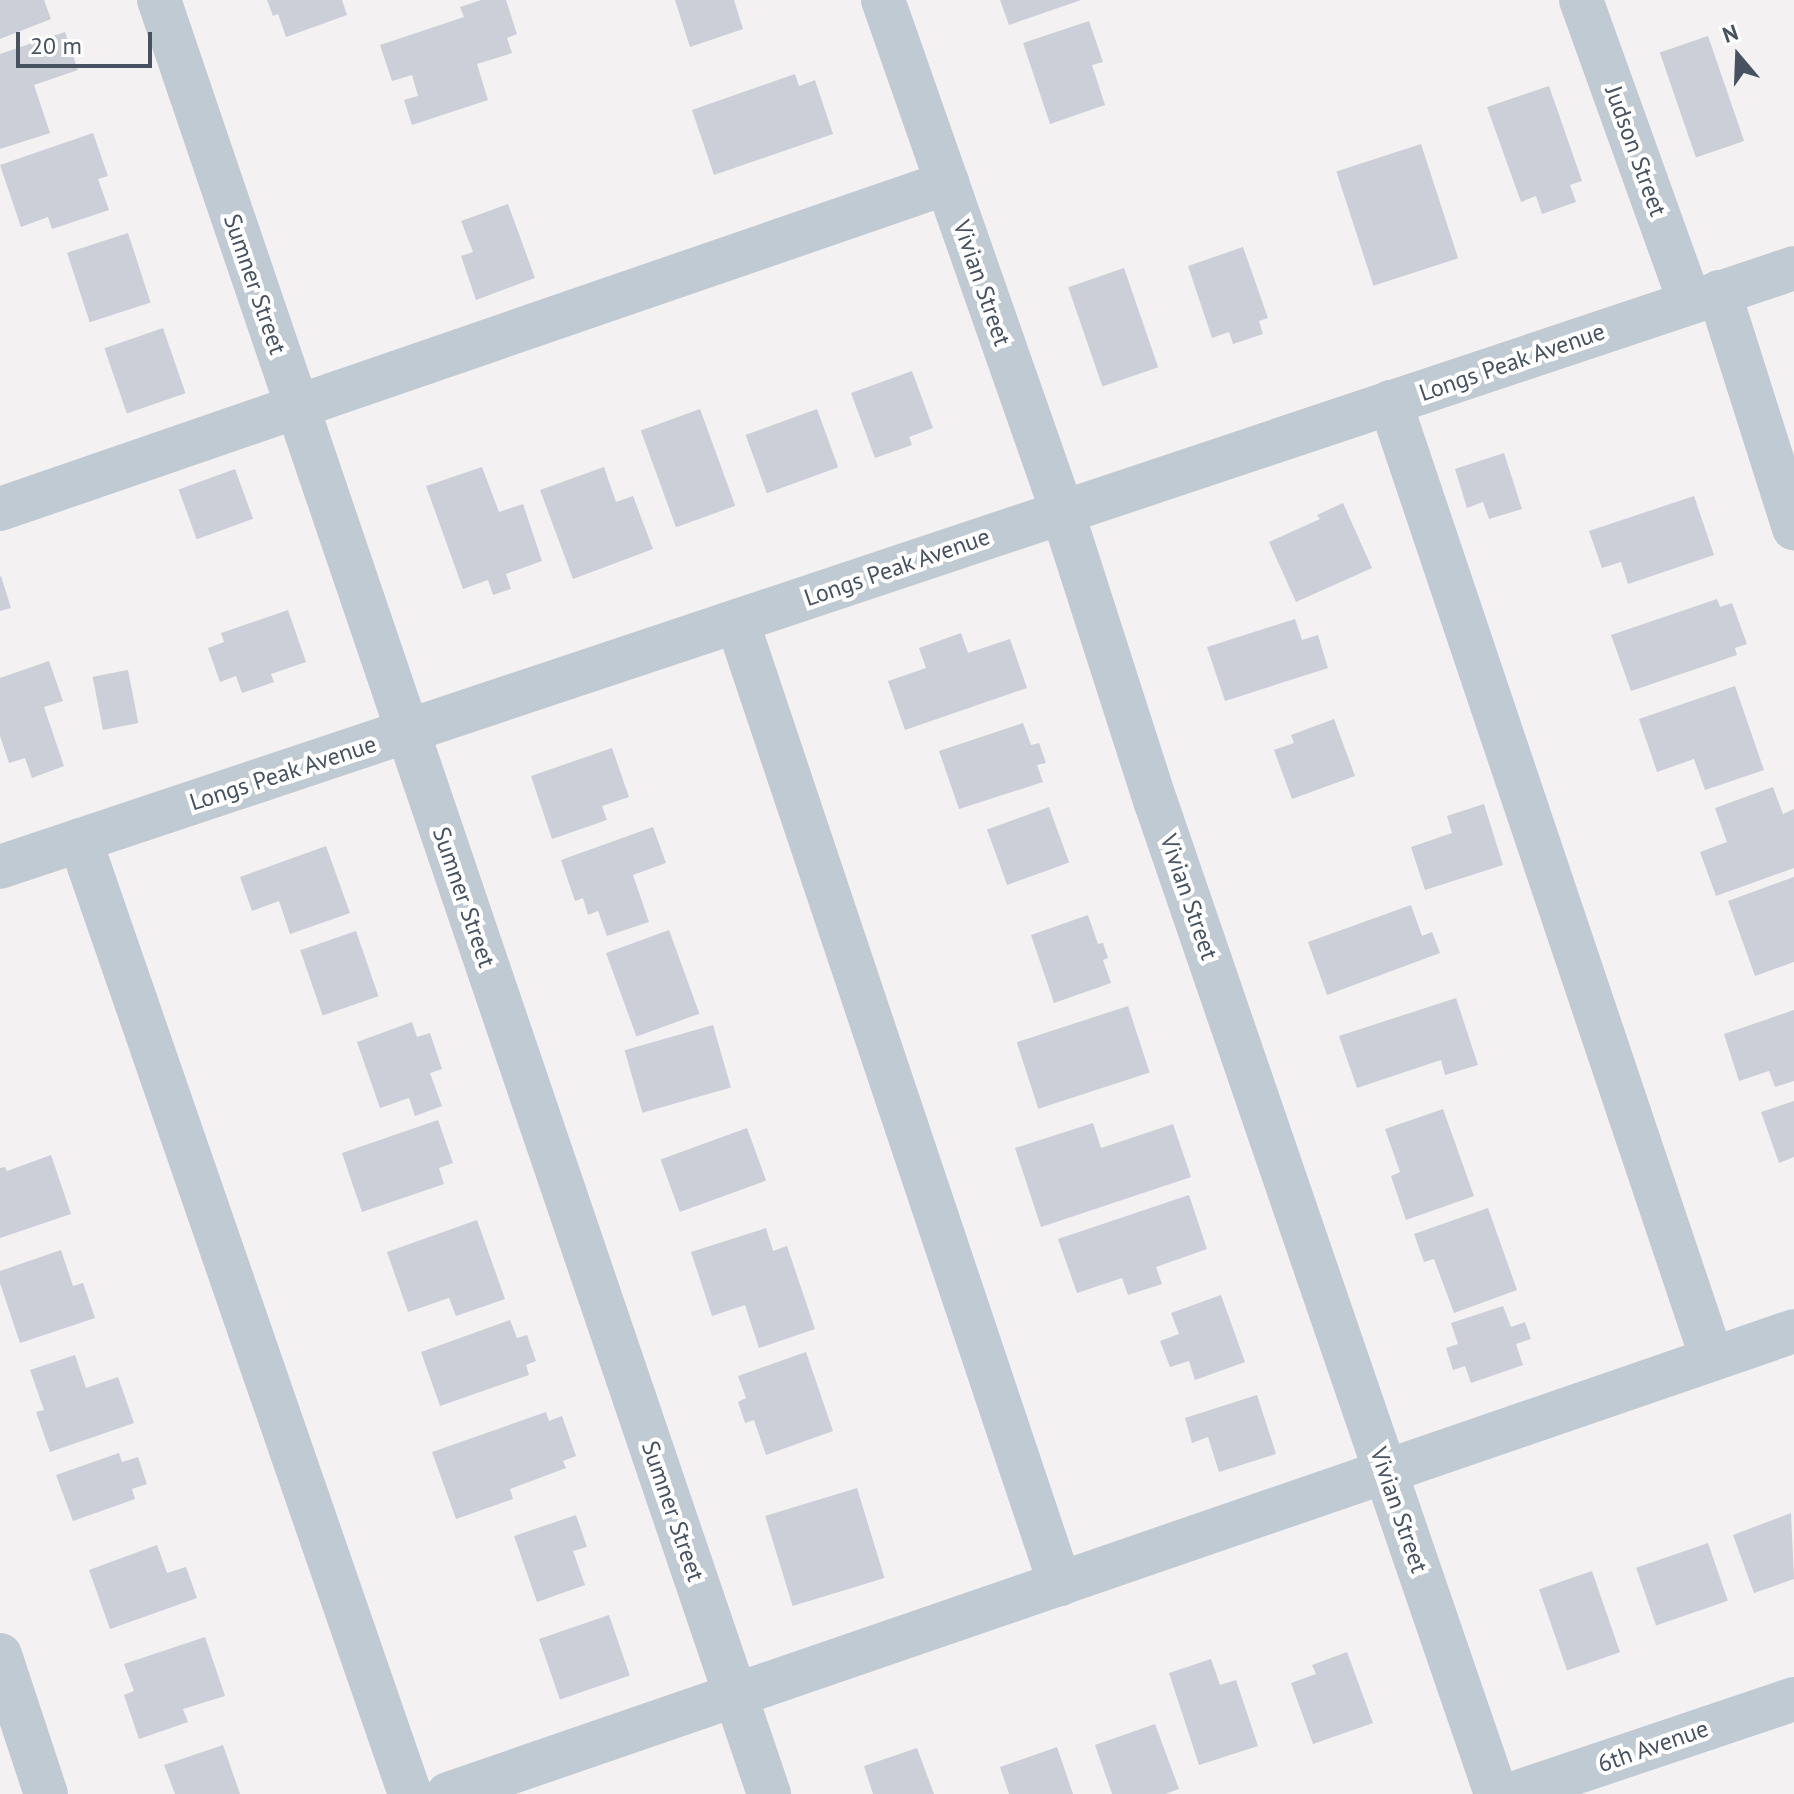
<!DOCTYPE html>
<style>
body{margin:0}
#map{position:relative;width:1794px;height:1794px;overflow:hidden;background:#f3f1f1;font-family:"PT Sans",sans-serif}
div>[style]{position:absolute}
.building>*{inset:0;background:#cccfd7;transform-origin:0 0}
.minor>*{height:44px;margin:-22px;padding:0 22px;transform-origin:22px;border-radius:22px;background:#c0cad3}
span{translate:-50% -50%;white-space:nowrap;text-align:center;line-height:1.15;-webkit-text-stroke:8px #fff;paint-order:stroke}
.street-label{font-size:24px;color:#475260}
.north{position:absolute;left:1698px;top:16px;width:80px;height:80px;-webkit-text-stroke:6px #fff;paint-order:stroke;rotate:341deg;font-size:22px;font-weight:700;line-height:32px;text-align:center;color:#475260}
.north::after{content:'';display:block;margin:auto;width:28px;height:36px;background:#475260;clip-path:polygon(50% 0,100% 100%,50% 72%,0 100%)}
.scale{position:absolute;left:16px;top:32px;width:136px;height:36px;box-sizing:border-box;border:4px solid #475260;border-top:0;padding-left:10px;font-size:24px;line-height:28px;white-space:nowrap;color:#475260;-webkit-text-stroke:6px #fff;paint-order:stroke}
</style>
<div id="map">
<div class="building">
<div style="clip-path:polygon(0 0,44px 0,51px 19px,0 39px)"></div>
<div style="clip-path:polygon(267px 0,342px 0,347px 15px,286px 37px,278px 14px,273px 16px)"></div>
<div style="clip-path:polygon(481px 0,506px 0,517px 34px,507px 38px,512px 53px,477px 64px,488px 100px,412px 125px,404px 100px,418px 96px,412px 75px,392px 81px,380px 45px,464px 17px,460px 7px)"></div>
<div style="clip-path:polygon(675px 0,734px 0,743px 29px,690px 47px)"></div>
<div style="clip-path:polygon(1000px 0,1081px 0,1009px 25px)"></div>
<div style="clip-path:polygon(1089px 21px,1103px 62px,1092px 65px,1105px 105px,1050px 124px,1023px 43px)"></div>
<div style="clip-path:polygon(65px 32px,78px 70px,34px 85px,50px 133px,0 149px,0 54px)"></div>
<div style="left:1708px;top:36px;width:111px;height:51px;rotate:71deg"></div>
<div style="clip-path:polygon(795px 74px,799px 86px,815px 80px,833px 134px,714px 175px,692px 110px)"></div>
<div style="clip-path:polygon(1549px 86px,1582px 181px,1570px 185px,1576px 202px,1542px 214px,1536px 196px,1521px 202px,1487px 107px)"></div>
<div style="clip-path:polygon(93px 133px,108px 176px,98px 179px,109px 210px,52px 229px,48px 217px,21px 227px,0 165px)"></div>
<div style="left:1421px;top:144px;width:120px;height:89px;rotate:72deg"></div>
<div style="clip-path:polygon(508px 204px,535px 278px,476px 300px,461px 256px,473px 252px,461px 221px)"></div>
<div style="left:128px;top:233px;width:73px;height:64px;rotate:72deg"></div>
<div style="clip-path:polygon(1243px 247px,1268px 318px,1259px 321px,1263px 334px,1233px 344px,1229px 332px,1212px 338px,1188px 266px)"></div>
<div style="left:1124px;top:268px;width:105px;height:59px;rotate:71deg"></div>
<div style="left:163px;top:328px;width:69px;height:62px;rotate:71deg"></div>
<div style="clip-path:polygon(912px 371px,933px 428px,909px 437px,912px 445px,875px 458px,851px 393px)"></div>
<div style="left:700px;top:409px;width:103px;height:63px;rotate:70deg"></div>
<div style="left:817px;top:409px;width:62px;height:76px;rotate:70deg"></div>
<div style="clip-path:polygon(1504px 453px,1522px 509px,1489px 519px,1483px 502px,1467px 508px,1455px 469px)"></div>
<div style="clip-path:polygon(482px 467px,499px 512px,523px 504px,542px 561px,506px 574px,511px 589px,493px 595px,488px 580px,463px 589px,426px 486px)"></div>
<div style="clip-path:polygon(604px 467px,616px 502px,633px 496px,653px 549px,573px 579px,540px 490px)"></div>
<div style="left:235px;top:469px;width:53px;height:60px;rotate:70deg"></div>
<div style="clip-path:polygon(1694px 496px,1714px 555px,1628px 584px,1621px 562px,1602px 568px,1589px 531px)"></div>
<div style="clip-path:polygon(1343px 503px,1372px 568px,1296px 602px,1269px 542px,1320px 519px,1317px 515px)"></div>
<div style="clip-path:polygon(1px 576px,11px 608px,0 611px,0 577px)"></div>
<div style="clip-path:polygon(1717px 599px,1720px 607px,1732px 603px,1747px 644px,1735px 648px,1737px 655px,1631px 691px,1611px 635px)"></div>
<div style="clip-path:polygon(288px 610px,306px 662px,271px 674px,274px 682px,242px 693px,236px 676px,220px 682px,208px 648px,224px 642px,221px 633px)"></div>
<div style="clip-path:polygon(1295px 619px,1302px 640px,1318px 635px,1328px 668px,1225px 701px,1207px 647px)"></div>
<div style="clip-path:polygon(961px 633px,968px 653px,1010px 639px,1027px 688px,905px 730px,888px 681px,926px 668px,919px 648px)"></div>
<div style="clip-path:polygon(49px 661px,63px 701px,44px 707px,64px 766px,32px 778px,25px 758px,9px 763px,0 736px,0 678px)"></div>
<div style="left:128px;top:670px;width:54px;height:36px;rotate:79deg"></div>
<div style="clip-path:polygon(1735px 686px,1764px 770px,1705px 790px,1694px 759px,1657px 772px,1639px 719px)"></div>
<div style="clip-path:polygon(1334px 719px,1355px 776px,1292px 799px,1274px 750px,1294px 743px,1291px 735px)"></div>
<div style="clip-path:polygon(1023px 723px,1031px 745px,1039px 743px,1046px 763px,1037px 765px,1043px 782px,959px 809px,939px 751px)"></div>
<div style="clip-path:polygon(612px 748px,629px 797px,602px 806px,607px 820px,552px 839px,531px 776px)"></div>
<div style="clip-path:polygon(1773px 787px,1783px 814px,1794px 809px,1794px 868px,1716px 896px,1700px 852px,1727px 842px,1715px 808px)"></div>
<div style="clip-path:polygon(1484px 804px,1503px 865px,1425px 890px,1411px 847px,1452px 833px,1447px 816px)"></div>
<div style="left:1049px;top:807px;width:59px;height:66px;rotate:70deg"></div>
<div style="clip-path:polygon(653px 827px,666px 863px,633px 875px,649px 922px,607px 936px,598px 911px,588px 915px,583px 898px,575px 901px,561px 860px)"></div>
<div style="clip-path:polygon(326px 846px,350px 913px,290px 934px,279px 901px,252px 911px,240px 877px)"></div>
<div style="clip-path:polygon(1794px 877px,1794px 962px,1755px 976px,1728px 901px)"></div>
<div style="clip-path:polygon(1411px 905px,1422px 936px,1432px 932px,1440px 953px,1327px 995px,1308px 942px)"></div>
<div style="clip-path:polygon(1088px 915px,1098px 944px,1103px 943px,1108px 958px,1103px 960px,1111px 983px,1054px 1003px,1031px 935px)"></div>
<div style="left:669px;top:930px;width:89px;height:67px;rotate:70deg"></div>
<div style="left:356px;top:931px;width:69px;height:59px;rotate:71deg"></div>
<div style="clip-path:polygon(1456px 998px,1478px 1065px,1445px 1075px,1441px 1060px,1357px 1088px,1339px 1036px)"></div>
<div style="left:1128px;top:1006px;width:70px;height:117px;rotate:72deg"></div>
<div style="clip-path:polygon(1794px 1010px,1794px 1081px,1775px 1087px,1769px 1071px,1739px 1081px,1724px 1034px)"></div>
<div style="clip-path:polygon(412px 1022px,417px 1037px,430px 1033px,442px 1069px,430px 1073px,442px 1106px,415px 1116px,409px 1098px,380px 1108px,357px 1042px)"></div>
<div style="left:713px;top:1025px;width:65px;height:92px;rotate:74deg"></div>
<div style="clip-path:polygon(1794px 1101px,1794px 1157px,1779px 1163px,1761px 1112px)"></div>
<div style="clip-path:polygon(1443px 1109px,1474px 1196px,1406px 1220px,1391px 1176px,1400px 1172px,1385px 1129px)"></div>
<div style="clip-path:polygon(438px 1120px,453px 1163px,439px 1168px,444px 1184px,362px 1212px,342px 1153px)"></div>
<div style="clip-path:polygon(1093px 1123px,1101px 1148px,1173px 1124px,1191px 1177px,1041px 1227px,1015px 1148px)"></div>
<div style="left:747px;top:1128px;width:56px;height:92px;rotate:70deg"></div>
<div style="clip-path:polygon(51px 1155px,71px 1214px,0 1238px,0 1168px,5px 1167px,7px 1171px)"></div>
<div style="clip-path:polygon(1189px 1195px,1207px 1249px,1156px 1267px,1162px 1284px,1128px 1295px,1122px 1278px,1077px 1293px,1058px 1239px)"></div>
<div style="clip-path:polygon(1488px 1208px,1517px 1290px,1454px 1313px,1434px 1259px,1424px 1262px,1414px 1234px)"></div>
<div style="clip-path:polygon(477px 1220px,505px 1299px,456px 1316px,449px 1298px,408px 1312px,387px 1252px)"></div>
<div style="clip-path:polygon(766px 1228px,773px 1251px,787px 1246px,815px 1329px,759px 1348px,745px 1305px,712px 1316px,691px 1252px)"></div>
<div style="clip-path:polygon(61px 1250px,73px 1286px,83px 1283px,95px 1318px,20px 1343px,0 1283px,0 1271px)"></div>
<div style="clip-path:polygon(1221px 1295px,1245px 1362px,1195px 1380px,1189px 1361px,1170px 1367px,1160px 1341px,1179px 1334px,1171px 1313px)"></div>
<div style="clip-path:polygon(1503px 1306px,1511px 1327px,1525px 1322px,1531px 1339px,1516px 1344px,1523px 1365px,1471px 1383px,1465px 1366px,1453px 1370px,1446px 1348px,1458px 1344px,1451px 1323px)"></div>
<div style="clip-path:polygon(510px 1320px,517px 1338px,527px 1335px,536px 1361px,526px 1365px,529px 1375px,440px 1406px,421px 1352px)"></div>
<div style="clip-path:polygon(806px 1352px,833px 1431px,766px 1455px,754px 1420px,745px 1423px,738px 1402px,746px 1398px,738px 1376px)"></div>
<div style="clip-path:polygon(75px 1355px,86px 1388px,118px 1377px,134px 1423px,50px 1452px,36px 1412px,44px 1410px,30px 1370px)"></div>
<div style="clip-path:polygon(1257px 1395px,1276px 1454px,1219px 1472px,1208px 1437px,1192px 1443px,1185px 1418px)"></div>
<div style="clip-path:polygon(546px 1412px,549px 1421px,562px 1416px,576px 1456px,563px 1461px,566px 1468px,510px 1489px,513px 1499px,456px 1519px,432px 1452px)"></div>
<div style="clip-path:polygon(119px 1453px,122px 1462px,138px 1457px,147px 1484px,132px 1489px,135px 1499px,73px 1521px,56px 1475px)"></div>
<div style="left:857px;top:1488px;width:94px;height:96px;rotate:73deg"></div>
<div style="clip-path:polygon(1791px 1513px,1794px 1579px,1754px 1593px,1733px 1535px)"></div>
<div style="clip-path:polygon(576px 1515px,587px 1547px,573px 1551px,585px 1585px,537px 1602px,514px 1536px)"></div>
<div style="left:1708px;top:1543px;width:61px;height:76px;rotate:71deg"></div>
<div style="clip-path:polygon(157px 1545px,167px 1573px,186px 1567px,197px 1598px,110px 1629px,89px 1570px)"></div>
<div style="left:1592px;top:1571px;width:86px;height:56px;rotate:71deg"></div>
<div style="left:609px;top:1615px;width:64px;height:74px;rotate:71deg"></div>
<div style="clip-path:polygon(205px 1637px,225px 1696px,183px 1709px,188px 1722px,139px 1739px,124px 1695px,134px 1691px,124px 1664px)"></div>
<div style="clip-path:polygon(1347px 1652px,1373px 1723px,1313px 1744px,1291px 1683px,1316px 1674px,1312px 1665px)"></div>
<div style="clip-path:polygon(1211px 1659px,1220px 1685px,1236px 1680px,1258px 1746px,1199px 1765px,1169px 1673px)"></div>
<div style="clip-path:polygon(1155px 1724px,1179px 1789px,1165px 1794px,1112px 1794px,1095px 1745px)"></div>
<div style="clip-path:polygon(223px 1745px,240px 1794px,175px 1794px,164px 1765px)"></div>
<div style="clip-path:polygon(1057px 1747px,1073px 1794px,1009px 1794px,1000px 1767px)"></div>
<div style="clip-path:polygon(917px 1748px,934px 1794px,873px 1794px,864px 1766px)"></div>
</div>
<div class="minor">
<div style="left:159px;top:0;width:1895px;rotate:71.22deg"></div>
<div style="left:883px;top:0;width:541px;rotate:70.69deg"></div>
<div style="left:1062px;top:511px;width:307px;rotate:72.2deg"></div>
<div style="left:1156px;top:803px;width:1048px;rotate:71.06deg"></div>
<div style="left:1581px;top:0;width:321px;rotate:70.2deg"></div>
<div style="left:1719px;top:292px;width:248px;rotate:72.4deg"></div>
<div style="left:1390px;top:402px;width:1010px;rotate:71.4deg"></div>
<div style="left:0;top:509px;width:1002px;rotate:-19deg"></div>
<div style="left:737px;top:621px;width:1016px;rotate:71.46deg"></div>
<div style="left:80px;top:840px;width:1009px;rotate:70.92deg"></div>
<div style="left:0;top:867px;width:1891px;rotate:-18.46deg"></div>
<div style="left:0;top:1655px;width:146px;rotate:71.7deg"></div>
<div style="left:448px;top:1794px;width:1423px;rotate:-18.98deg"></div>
<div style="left:1512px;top:1794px;width:298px;rotate:-18.6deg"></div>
</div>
<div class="street-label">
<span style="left:1636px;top:151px;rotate:70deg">Judson Street</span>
<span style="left:982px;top:283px;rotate:71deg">Vivian Street</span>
<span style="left:255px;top:284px;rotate:71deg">Sumner Street</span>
<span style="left:1512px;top:362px;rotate:-19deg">Longs Peak Avenue</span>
<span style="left:897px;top:567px;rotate:-19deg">Longs Peak Avenue</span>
<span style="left:283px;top:773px;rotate:-18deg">Longs Peak Avenue</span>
<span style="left:464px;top:897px;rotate:71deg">Sumner Street</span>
<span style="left:1189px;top:897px;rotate:71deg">Vivian Street</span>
<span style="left:1399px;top:1510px;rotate:71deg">Vivian Street</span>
<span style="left:673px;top:1511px;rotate:71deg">Sumner Street</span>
<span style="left:1653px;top:1746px;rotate:-19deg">6th Avenue</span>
</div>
<div class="north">N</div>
<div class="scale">20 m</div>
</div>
